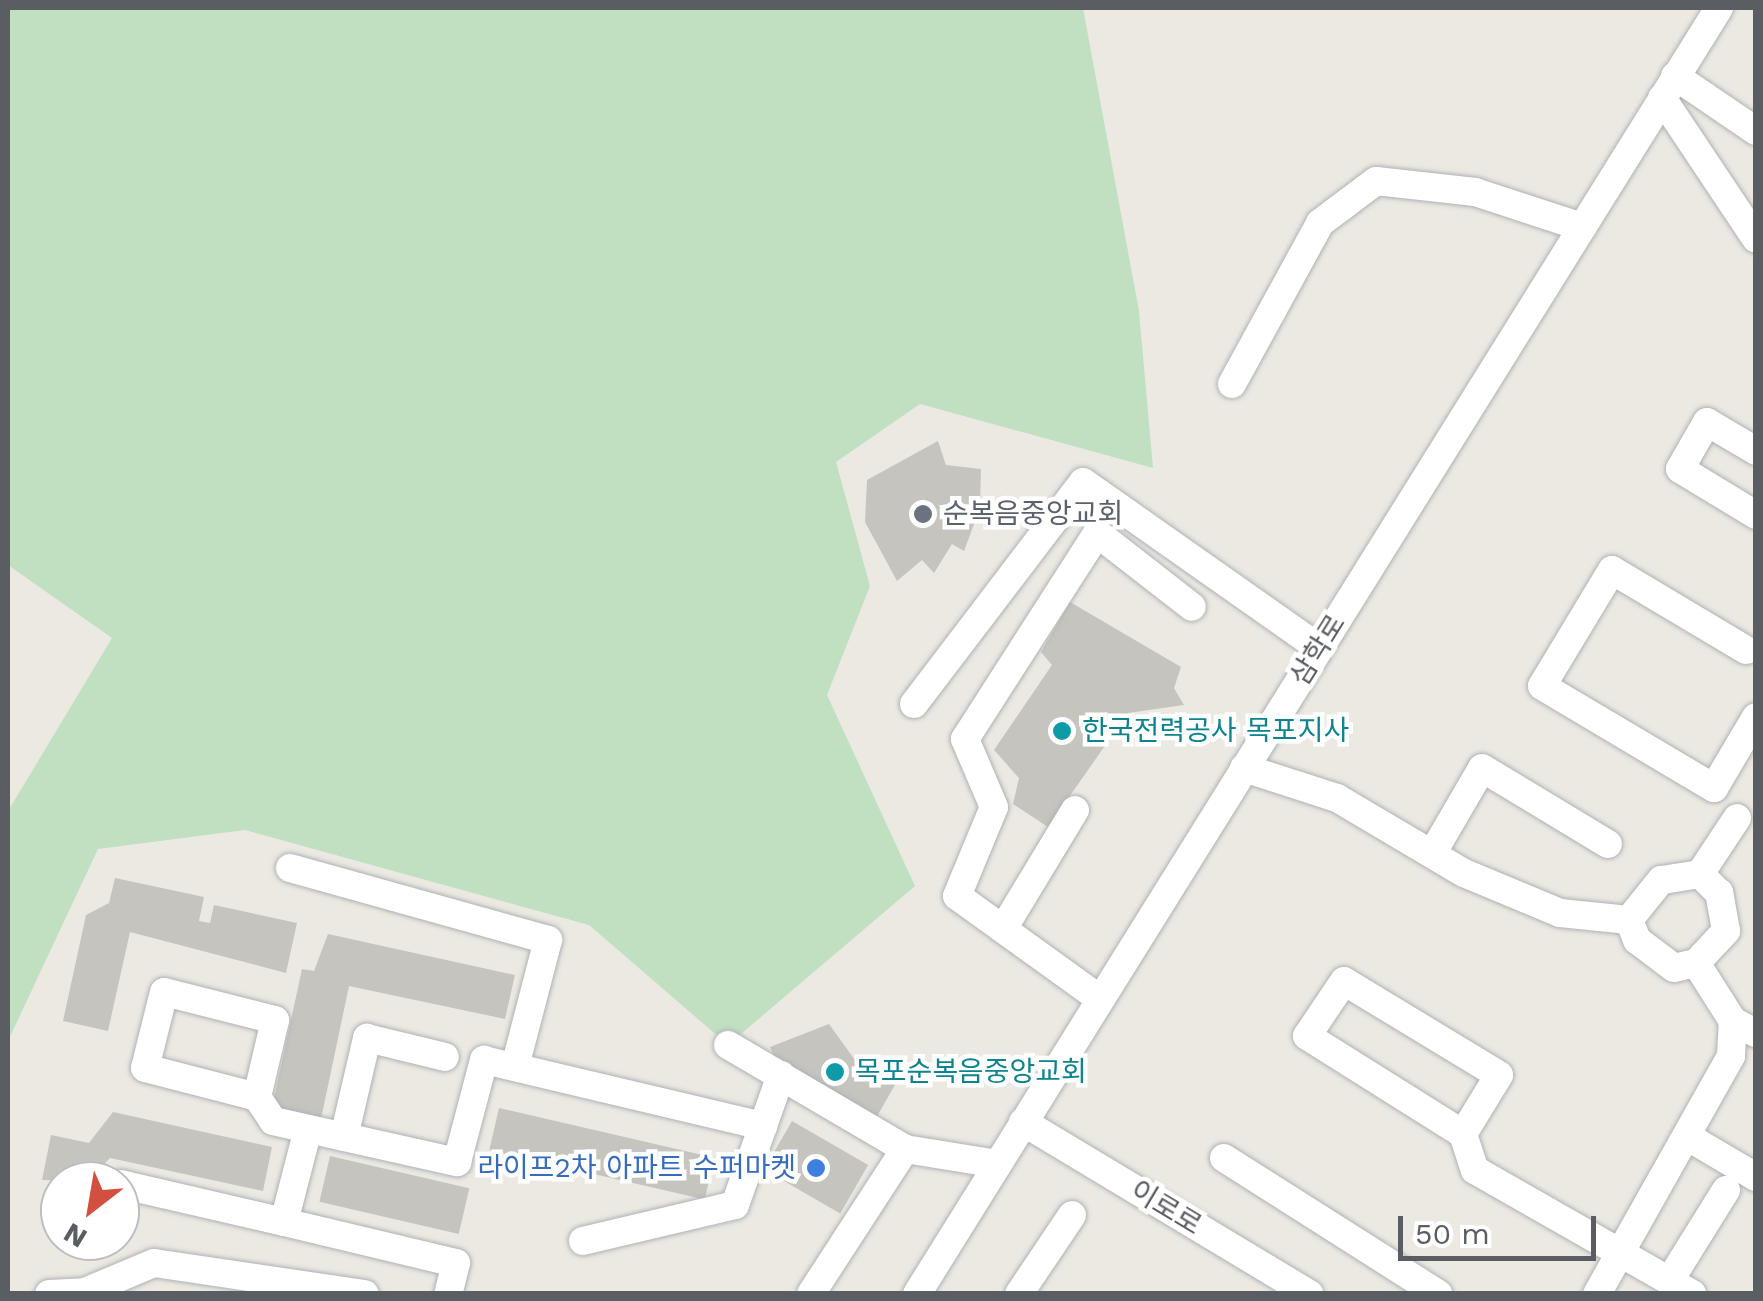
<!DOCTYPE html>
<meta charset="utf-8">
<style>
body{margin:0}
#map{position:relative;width:1763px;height:1301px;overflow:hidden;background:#ebe9e2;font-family:"Work Sans","Noto Sans KR",sans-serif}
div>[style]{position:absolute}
.green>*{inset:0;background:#c1e0c2}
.building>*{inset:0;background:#c6c4be;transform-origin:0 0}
.roads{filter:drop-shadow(0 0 2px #afb2b5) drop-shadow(0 0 2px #afb2b5)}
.minor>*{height:28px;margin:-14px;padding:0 14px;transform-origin:14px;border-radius:14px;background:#fff}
.dots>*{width:28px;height:28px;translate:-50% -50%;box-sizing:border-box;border:5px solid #fff;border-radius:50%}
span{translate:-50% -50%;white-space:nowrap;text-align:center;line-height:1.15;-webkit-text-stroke:9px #fff;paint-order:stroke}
.worship-label{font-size:28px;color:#5b616d}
.left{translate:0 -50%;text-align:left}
.street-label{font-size:28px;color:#5a5d61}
.culture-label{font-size:28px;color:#0d838f}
.shop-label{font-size:28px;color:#366cbe}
.right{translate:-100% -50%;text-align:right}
.frame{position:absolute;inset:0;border:10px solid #5a5d61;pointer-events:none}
.north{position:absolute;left:40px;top:1161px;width:100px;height:100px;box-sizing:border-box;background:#fff;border:2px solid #bdbec0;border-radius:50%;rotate:211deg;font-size:28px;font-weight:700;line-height:40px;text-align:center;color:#5a5d61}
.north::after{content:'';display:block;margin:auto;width:35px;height:45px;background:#d34f3f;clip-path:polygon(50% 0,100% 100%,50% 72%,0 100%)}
.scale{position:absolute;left:1398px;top:1216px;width:198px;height:45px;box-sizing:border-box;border:5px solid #5a5d61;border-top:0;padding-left:12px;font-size:30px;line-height:35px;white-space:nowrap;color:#5a5d61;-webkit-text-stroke:8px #fff;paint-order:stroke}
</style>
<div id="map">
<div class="green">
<div style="clip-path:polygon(8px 8px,1083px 8px,1139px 311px,1153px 468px,920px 404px,836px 462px,870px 586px,827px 695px,915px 886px,728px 1045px,589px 925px,245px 830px,98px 849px,8px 1041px,8px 811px,112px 638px,8px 565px)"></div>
</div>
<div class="building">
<div style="clip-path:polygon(938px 441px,946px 465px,981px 469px,980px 508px,964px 551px,952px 544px,934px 573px,922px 560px,897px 581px,865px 522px,867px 480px)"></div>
<div style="clip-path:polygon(1070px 602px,1181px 667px,1174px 688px,1184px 705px,1128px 713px,1048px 827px,1013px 804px,1019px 778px,994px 750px,1052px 665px,1041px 652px)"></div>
<div style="clip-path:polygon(115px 878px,204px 897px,199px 921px,210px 923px,214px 905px,297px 923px,286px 973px,130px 932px,108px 1031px,63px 1021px,86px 915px,109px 903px)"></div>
<div style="clip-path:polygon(328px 934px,515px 975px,505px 1019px,349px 986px,321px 1119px,272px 1108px,302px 969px,314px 971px)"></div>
<div style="clip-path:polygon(829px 1024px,857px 1063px,896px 1083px,875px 1120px,775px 1059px,770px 1047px)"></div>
<div style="left:499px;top:1108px;width:221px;height:43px;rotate:13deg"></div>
<div style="clip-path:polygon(113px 1112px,272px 1147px,263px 1191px,110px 1158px,88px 1181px,42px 1180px,51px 1135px,89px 1143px)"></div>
<div style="left:792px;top:1121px;width:88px;height:56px;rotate:30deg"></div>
<div style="left:330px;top:1156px;width:143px;height:47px;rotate:13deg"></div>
</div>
<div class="roads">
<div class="minor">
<div style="left:1675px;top:76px;width:98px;rotate:34.2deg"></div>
<div style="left:1662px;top:98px;width:169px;rotate:56.3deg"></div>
<div style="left:1232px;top:384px;width:183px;rotate:-61.3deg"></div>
<div style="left:1320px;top:223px;width:70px;rotate:-36.9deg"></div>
<div style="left:1376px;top:181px;width:100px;rotate:6.3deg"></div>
<div style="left:1475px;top:192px;width:113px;rotate:18.1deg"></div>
<div style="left:1756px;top:451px;width:57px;rotate:-149.4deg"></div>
<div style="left:1707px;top:422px;width:54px;rotate:119.9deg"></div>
<div style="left:1680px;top:469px;width:89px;rotate:31.2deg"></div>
<div style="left:1746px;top:650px;width:156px;rotate:-149.2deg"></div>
<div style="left:1612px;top:570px;width:135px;rotate:121.1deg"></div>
<div style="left:1542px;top:686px;width:200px;rotate:30.7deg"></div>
<div style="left:1714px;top:788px;width:82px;rotate:-59.4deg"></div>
<div style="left:914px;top:704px;width:279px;rotate:-52.7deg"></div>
<div style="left:1083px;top:482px;width:289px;rotate:35.1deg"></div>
<div style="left:1244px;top:768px;width:98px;rotate:17.9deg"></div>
<div style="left:1337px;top:798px;width:147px;rotate:30.6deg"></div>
<div style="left:1464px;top:873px;width:104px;rotate:22.6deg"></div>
<div style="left:1560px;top:913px;width:69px;rotate:5.8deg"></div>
<div style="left:1432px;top:854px;width:99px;rotate:-59.8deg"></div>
<div style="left:1482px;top:768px;width:147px;rotate:31.1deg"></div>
<div style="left:290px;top:868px;width:268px;rotate:15.6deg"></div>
<div style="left:548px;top:940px;width:131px;rotate:104.6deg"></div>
<div style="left:1700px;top:874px;width:39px;rotate:171deg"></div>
<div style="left:1661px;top:880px;width:51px;rotate:128.7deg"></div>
<div style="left:1629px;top:920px;width:22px;rotate:68deg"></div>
<div style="left:1637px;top:940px;width:46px;rotate:37.1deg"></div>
<div style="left:1674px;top:968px;width:23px;rotate:-13deg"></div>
<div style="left:1696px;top:963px;width:44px;rotate:-46.8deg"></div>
<div style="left:1726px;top:931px;width:39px;rotate:-100deg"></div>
<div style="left:1719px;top:893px;width:27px;rotate:-135deg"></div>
<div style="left:1700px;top:874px;width:67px;rotate:-56.5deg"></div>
<div style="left:1003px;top:929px;width:139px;rotate:-58.8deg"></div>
<div style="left:1696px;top:963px;width:69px;rotate:57.5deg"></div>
<div style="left:1733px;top:1021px;width:26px;rotate:28deg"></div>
<div style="left:1100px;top:999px;width:176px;rotate:-144.2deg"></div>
<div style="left:957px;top:896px;width:96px;rotate:-67.4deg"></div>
<div style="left:994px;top:807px;width:74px;rotate:-113.1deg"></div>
<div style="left:965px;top:739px;width:245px;rotate:-57.3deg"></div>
<div style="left:1097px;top:533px;width:120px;rotate:37.9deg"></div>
<div style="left:728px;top:1045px;width:205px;rotate:30.4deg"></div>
<div style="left:257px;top:1097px;width:79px;rotate:-76.8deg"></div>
<div style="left:275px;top:1020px;width:114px;rotate:-165.8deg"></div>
<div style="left:164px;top:992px;width:78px;rotate:104deg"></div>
<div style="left:145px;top:1068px;width:116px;rotate:14.5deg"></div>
<div style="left:257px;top:1097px;width:29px;rotate:56deg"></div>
<div style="left:273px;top:1121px;width:189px;rotate:12.6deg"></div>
<div style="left:457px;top:1162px;width:106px;rotate:-75.2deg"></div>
<div style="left:484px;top:1060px;width:287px;rotate:13.3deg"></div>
<div style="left:1023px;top:1122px;width:334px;rotate:31deg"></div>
<div style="left:1463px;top:1134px;width:69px;rotate:-58.6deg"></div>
<div style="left:1499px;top:1075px;width:181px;rotate:-148.8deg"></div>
<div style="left:1344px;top:981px;width:66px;rotate:123.9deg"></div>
<div style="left:1307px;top:1036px;width:184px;rotate:32.1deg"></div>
<div style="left:1463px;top:1134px;width:38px;rotate:72deg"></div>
<div style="left:1475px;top:1170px;width:250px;rotate:29.7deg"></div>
<div style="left:344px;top:1137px;width:102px;rotate:-76.9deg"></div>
<div style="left:367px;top:1038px;width:80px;rotate:13.7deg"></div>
<div style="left:1688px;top:1137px;width:79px;rotate:30.5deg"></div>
<div style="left:1224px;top:1158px;width:254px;rotate:32.4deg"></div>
<div style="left:120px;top:1184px;width:168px;rotate:13deg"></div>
<div style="left:284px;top:1222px;width:96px;rotate:-75.5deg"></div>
<div style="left:284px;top:1222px;width:177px;rotate:13.4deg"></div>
<div style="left:456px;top:1263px;width:32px;rotate:104deg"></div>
<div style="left:583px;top:1241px;width:156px;rotate:-13.3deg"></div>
<div style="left:735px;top:1205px;width:138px;rotate:-70.5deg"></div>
<div style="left:1670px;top:1280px;width:106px;rotate:-58.1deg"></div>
<div style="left:49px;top:1294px;width:36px;rotate:-3deg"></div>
<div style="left:85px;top:1292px;width:75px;rotate:-22.8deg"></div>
<div style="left:154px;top:1263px;width:213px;rotate:8.4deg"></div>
<div style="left:811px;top:1294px;width:173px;rotate:-57deg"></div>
<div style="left:905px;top:1149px;width:94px;rotate:9.2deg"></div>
<div style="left:917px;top:1294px;width:1516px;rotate:-58.05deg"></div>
<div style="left:1019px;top:1294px;width:95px;rotate:-56.1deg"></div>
<div style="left:1597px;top:1294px;width:273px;rotate:-60.6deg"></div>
<div style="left:1731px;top:1056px;width:35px;rotate:-87deg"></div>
</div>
</div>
<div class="dots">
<div style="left:923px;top:514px;background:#6b7280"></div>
<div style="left:1062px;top:731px;background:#0f9aa8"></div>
<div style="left:835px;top:1072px;background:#0f9aa8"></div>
<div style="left:816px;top:1168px;background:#3f7fe0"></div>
</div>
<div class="worship-label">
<span class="left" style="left:943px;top:514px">순복음중앙교회</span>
</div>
<div class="street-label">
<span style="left:1318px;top:650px;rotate:-58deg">삼학로</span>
<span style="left:1166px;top:1208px;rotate:31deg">이로로</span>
</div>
<div class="culture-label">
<span class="left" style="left:1082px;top:731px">한국전력공사 목포지사</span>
<span class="left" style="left:855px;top:1072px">목포순복음중앙교회</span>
</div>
<div class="shop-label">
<span class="right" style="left:796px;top:1168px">라이프2차 아파트 수퍼마켓</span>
</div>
<div class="frame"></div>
<div class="north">N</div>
<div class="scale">50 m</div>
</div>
